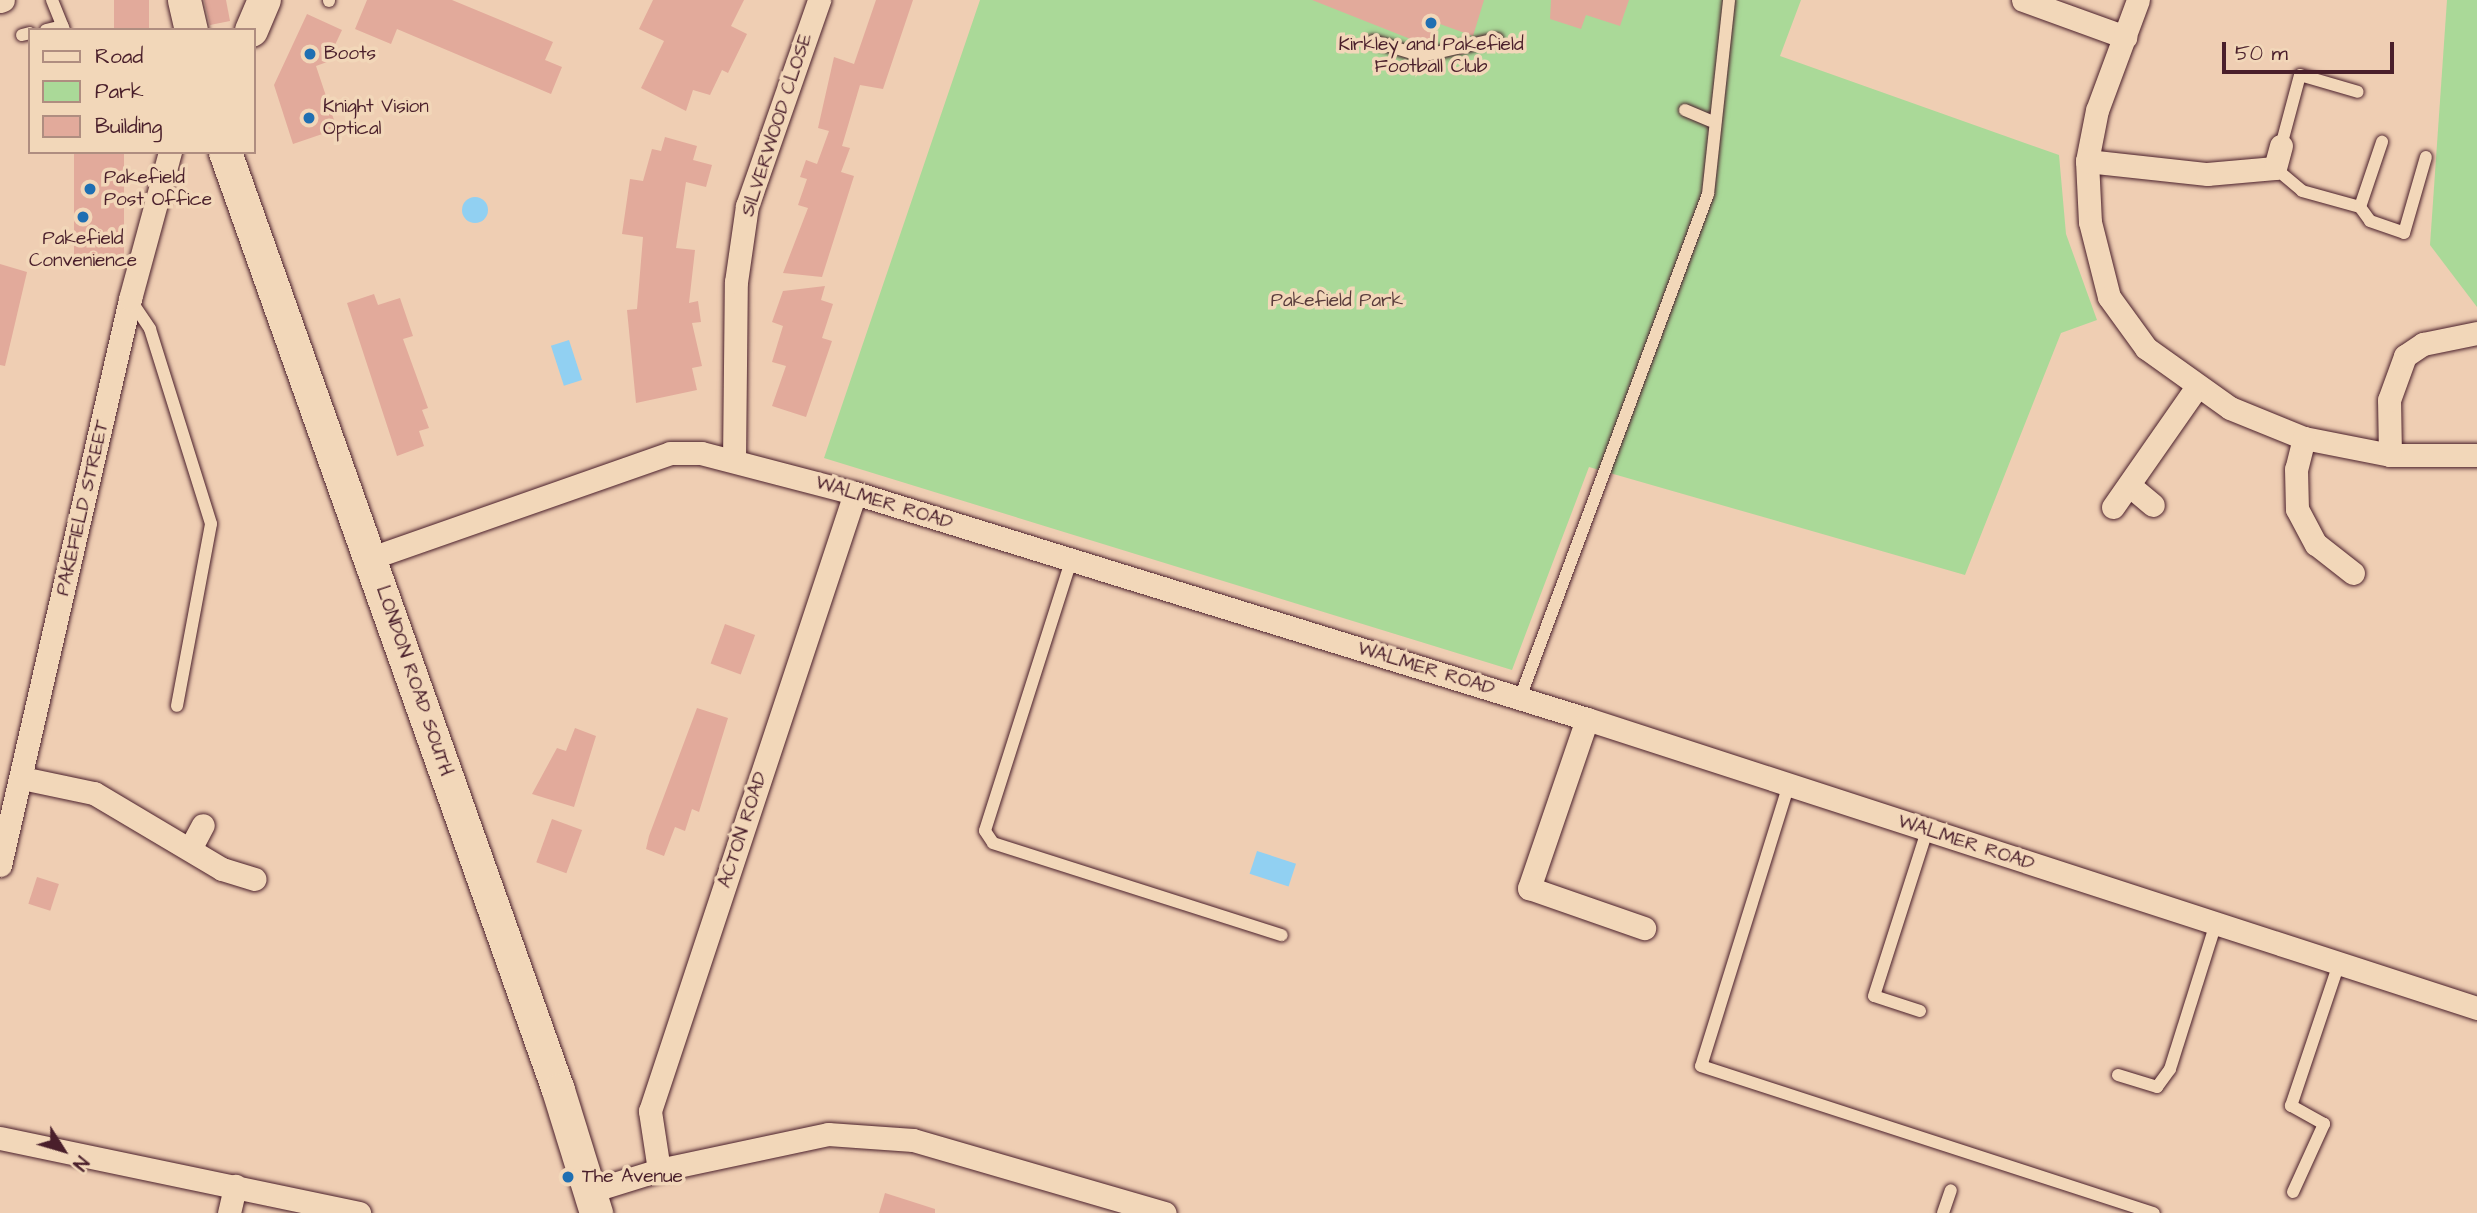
<!DOCTYPE html>
<style>
body{margin:0}
#map{position:relative;width:2477px;height:1213px;overflow:hidden;background:#efceb3;font-family:"Architects Daughter",sans-serif}
div>[style]{position:absolute}
.green>*{inset:0;background:#aad998}
.water>*{inset:0;background:#91d0f2;transform-origin:0 0}
.round{border-radius:50%}
.building>*{inset:0;background:#e2aa9b;transform-origin:0 0}
.roads{filter:drop-shadow(0 0 2px #4a1f2b) drop-shadow(0 0 2px #4a1f2b)}
.lane>*{height:12px;margin:-6px;padding:0 6px;transform-origin:6px;border-radius:6px;background:#f2d7b9}
.street>*{height:23px;margin:-11.5px;padding:0 11.5px;transform-origin:11.5px;border-radius:11.5px;background:#f2d7b9}
.secondary>*{height:33px;margin:-16.5px;padding:0 16.5px;transform-origin:16.5px;border-radius:16.5px;background:#f2d7b9}
.dots>*{width:19px;height:19px;translate:-50% -50%;box-sizing:border-box;border:4px solid #f2d7b9;border-radius:50%}
span{translate:-50% -50%;white-space:nowrap;text-align:center;line-height:1.15;-webkit-text-stroke:7px #f2d7b9;paint-order:stroke}
.poi-label{font-size:19px;color:#4a1f2b}
.left{translate:0 -50%;text-align:left}
.street-label{font-size:19px;color:#4a1f2b}
.park-label{font-size:19px;color:#583b3b}
.legend{position:absolute;left:28px;top:28px;width:228px;height:126px;box-sizing:border-box;background:#f2d7b9;border:2px solid #af8d80;margin:0;padding:9px 12px;list-style:none;font-size:21px;color:#4a1f2b}
.legend li{display:flex;align-items:center;gap:14px;height:35px}
.legend b{width:35px;border:2px solid #af8d80}
.north{position:absolute;left:28px;top:1115px;width:70px;height:70px;-webkit-text-stroke:5px #f2d7b9;paint-order:stroke;rotate:127deg;font-size:19px;font-weight:700;line-height:28px;text-align:center;color:#4a1f2b}
.north::after{content:'';display:block;margin:auto;width:24px;height:32px;background:#4a1f2b;clip-path:polygon(50% 0,100% 100%,50% 72%,0 100%)}
.scale{position:absolute;left:2222px;top:42px;width:172px;height:32px;box-sizing:border-box;border:4px solid #4a1f2b;border-top:0;padding-left:9px;font-size:21px;line-height:24px;white-space:nowrap;color:#4a1f2b;-webkit-text-stroke:5px #f2d7b9;paint-order:stroke}
</style>
<div id="map">
<div class="green">
<div style="clip-path:polygon(980px 0,1801px 0,1780px 56px,2059px 155px,2066px 234px,2097px 320px,2061px 333px,1965px 575px,1589px 467px,1512px 670px,824px 458px)"></div>
<div style="clip-path:polygon(2447px 0,2477px 0,2477px 307px,2430px 245px)"></div>
</div>
<div class="water">
<div class="round" style="left:462px;top:197px;width:26px;height:26px"></div>
<div style="left:569px;top:340px;width:42px;height:19px;rotate:72deg"></div>
<div style="left:1257px;top:851px;width:41px;height:24px;rotate:18deg"></div>
</div>
<div class="building">
<div style="left:114px;top:0;width:35px;height:30px"></div>
<div style="clip-path:polygon(204px 0,226px 0,230px 21px,210px 25px)"></div>
<div style="clip-path:polygon(367px 0,452px 0,553px 42px,545px 60px,562px 67px,551px 94px,397px 29px,391px 44px,355px 29px)"></div>
<div style="clip-path:polygon(653px 0,744px 0,731px 26px,747px 34px,728px 73px,722px 70px,710px 95px,693px 90px,686px 111px,641px 88px,664px 41px,639px 29px)"></div>
<div style="clip-path:polygon(876px 0,913px 0,883px 89px,860px 85px,842px 146px,850px 148px,841px 172px,854px 176px,822px 277px,783px 273px,808px 208px,798px 205px,807px 179px,800px 177px,806px 160px,817px 164px,829px 131px,818px 128px,834px 57px,854px 64px)"></div>
<div style="clip-path:polygon(1312px 0,1484px 0,1473px 36px,1440px 24px,1428px 46px)"></div>
<div style="clip-path:polygon(1551px 0,1629px 0,1620px 26px,1586px 15px,1581px 29px,1550px 19px)"></div>
<div style="clip-path:polygon(307px 14px,342px 30px,327px 62px,316px 66px,337px 129px,293px 144px,274px 85px)"></div>
<div style="clip-path:polygon(665px 137px,697px 146px,693px 160px,712px 165px,706px 187px,686px 182px,676px 248px,695px 250px,689px 303px,698px 301px,701px 322px,692px 323px,702px 366px,692px 368px,697px 390px,636px 403px,627px 310px,637px 309px,643px 237px,622px 234px,630px 179px,643px 181px,652px 149px,661px 151px)"></div>
<div style="left:74px;top:152px;width:50px;height:110px"></div>
<div style="clip-path:polygon(0 264px,27px 272px,5px 366px,0 365px)"></div>
<div style="clip-path:polygon(825px 286px,821px 300px,833px 304px,822px 338px,832px 341px,806px 417px,772px 406px,786px 366px,772px 362px,783px 326px,772px 322px,783px 291px)"></div>
<div style="clip-path:polygon(374px 294px,378px 305px,400px 298px,413px 336px,403px 339px,428px 408px,422px 410px,429px 428px,419px 431px,424px 446px,397px 456px,347px 303px)"></div>
<div style="left:725px;top:624px;width:32px;height:42px;rotate:20deg"></div>
<div style="clip-path:polygon(697px 708px,728px 718px,699px 812px,692px 809px,685px 831px,675px 827px,664px 856px,646px 849px,649px 836px)"></div>
<div style="clip-path:polygon(575px 728px,596px 736px,574px 807px,532px 794px,557px 748px,566px 751px)"></div>
<div style="left:552px;top:819px;width:32px;height:46px;rotate:20deg"></div>
<div style="left:37px;top:877px;width:23px;height:28px;rotate:18deg"></div>
<div style="clip-path:polygon(885px 1193px,935px 1209px,935px 1213px,879px 1213px)"></div>
</div>
<div class="roads">
<div class="lane">
<div style="left:52px;top:0;width:32px;rotate:68deg"></div>
<div style="left:329px;top:1px;width:1px;rotate:-90deg"></div>
<div style="left:46px;top:30px;width:17px;rotate:-13deg"></div>
<div style="left:22px;top:35px;width:8px;rotate:-14deg"></div>
<div style="left:1373px;top:41px;width:51px;rotate:17deg"></div>
<div style="left:1422px;top:56px;width:77px;rotate:-12.8deg"></div>
<div style="left:1685px;top:110px;width:28px;rotate:23deg"></div>
<div style="left:2281px;top:146px;width:73px;rotate:-75deg"></div>
<div style="left:2300px;top:75px;width:60px;rotate:16.3deg"></div>
<div style="left:2275px;top:168px;width:35px;rotate:40deg"></div>
<div style="left:2302px;top:191px;width:60px;rotate:15.4deg"></div>
<div style="left:2360px;top:207px;width:69px;rotate:-71.3deg"></div>
<div style="left:2360px;top:207px;width:17px;rotate:54deg"></div>
<div style="left:2370px;top:221px;width:36px;rotate:19deg"></div>
<div style="left:2404px;top:233px;width:79px;rotate:-73.9deg"></div>
<div style="left:130px;top:299px;width:36px;rotate:56deg"></div>
<div style="left:150px;top:329px;width:204px;rotate:72.6deg"></div>
<div style="left:211px;top:524px;width:185px;rotate:100.6deg"></div>
<div style="left:1071px;top:561px;width:283px;rotate:107.7deg"></div>
<div style="left:985px;top:831px;width:14px;rotate:56deg"></div>
<div style="left:993px;top:843px;width:303px;rotate:17.7deg"></div>
<div style="left:1520px;top:698px;width:538px;rotate:-69.54deg"></div>
<div style="left:1708px;top:194px;width:195px;rotate:-83.8deg"></div>
<div style="left:1789px;top:784px;width:295px;rotate:107.3deg"></div>
<div style="left:1701px;top:1066px;width:476px;rotate:18deg"></div>
<div style="left:1920px;top:1011px;width:48px;rotate:-161.9deg"></div>
<div style="left:1874px;top:996px;width:173px;rotate:-72.2deg"></div>
<div style="left:2118px;top:1075px;width:41px;rotate:17.1deg"></div>
<div style="left:2157px;top:1087px;width:22px;rotate:-54deg"></div>
<div style="left:2170px;top:1069px;width:153px;rotate:-72.5deg"></div>
<div style="left:2293px;top:1192px;width:75px;rotate:-65.5deg"></div>
<div style="left:2324px;top:1124px;width:38px;rotate:-151deg"></div>
<div style="left:2291px;top:1106px;width:151px;rotate:-71.4deg"></div>
<div style="left:1943px;top:1213px;width:24px;rotate:-71deg"></div>
</div>
<div class="street">
<div style="left:2023px;top:0;width:109px;rotate:19.9deg"></div>
<div style="left:2138px;top:0;width:117px;rotate:110.4deg"></div>
<div style="left:2097px;top:110px;width:52px;rotate:101.1deg"></div>
<div style="left:2087px;top:161px;width:61px;rotate:87.2deg"></div>
<div style="left:2090px;top:222px;width:77px;rotate:75.8deg"></div>
<div style="left:2109px;top:297px;width:63px;rotate:54deg"></div>
<div style="left:2146px;top:348px;width:103px;rotate:35.5deg"></div>
<div style="left:2230px;top:408px;width:80px;rotate:22.1deg"></div>
<div style="left:2304px;top:438px;width:88px;rotate:11.2deg"></div>
<div style="left:2390px;top:455px;width:87px"></div>
<div style="left:0;top:1px;width:3px;rotate:-18deg"></div>
<div style="left:2087px;top:161px;width:121px;rotate:6.2deg"></div>
<div style="left:2207px;top:174px;width:68px;rotate:-5deg"></div>
<div style="left:2275px;top:168px;width:23px;rotate:-75deg"></div>
<div style="left:2304px;top:438px;width:32px;rotate:104deg"></div>
<div style="left:2296px;top:469px;width:40px;rotate:88.6deg"></div>
<div style="left:2297px;top:509px;width:40px;rotate:62deg"></div>
<div style="left:2316px;top:544px;width:47px;rotate:38.1deg"></div>
<div style="left:2390px;top:455px;width:55px;rotate:-91deg"></div>
<div style="left:2389px;top:400px;width:47px;rotate:-70deg"></div>
<div style="left:2405px;top:356px;width:22px;rotate:-34deg"></div>
<div style="left:2423px;top:344px;width:55px;rotate:-11.5deg"></div>
<div style="left:734px;top:461px;width:179px;rotate:-89.4deg"></div>
<div style="left:736px;top:282px;width:77px;rotate:-81.8deg"></div>
<div style="left:747px;top:206px;width:218px;rotate:-70.7deg"></div>
<div style="left:2129px;top:485px;width:31px;rotate:40deg"></div>
<div style="left:2113px;top:507px;width:145px;rotate:-55.1deg"></div>
<div style="left:371px;top:558px;width:317px;rotate:-19.3deg"></div>
<div style="left:670px;top:453px;width:31px"></div>
<div style="left:701px;top:453px;width:159px;rotate:14.6deg"></div>
<div style="left:855px;top:493px;width:766px;rotate:17.16deg"></div>
<div style="left:1587px;top:719px;width:936px;rotate:17.99deg"></div>
<div style="left:1587px;top:719px;width:179px;rotate:108.9deg"></div>
<div style="left:1529px;top:888px;width:122px;rotate:19.2deg"></div>
<div style="left:22px;top:778px;width:74px;rotate:11.8deg"></div>
<div style="left:94px;top:793px;width:149px;rotate:30.7deg"></div>
<div style="left:222px;top:869px;width:34px;rotate:17deg"></div>
<div style="left:190px;top:849px;width:27px;rotate:-62deg"></div>
<div style="left:0;top:865px;width:581px;rotate:-77.06deg"></div>
<div style="left:130px;top:299px;width:152px;rotate:-74.8deg"></div>
<div style="left:0;top:1138px;width:367px;rotate:11.8deg"></div>
<div style="left:659px;top:1170px;width:60px;rotate:-98.7deg"></div>
<div style="left:650px;top:1111px;width:651px;rotate:-71.65deg"></div>
<div style="left:588px;top:1192px;width:74px;rotate:-17.2deg"></div>
<div style="left:659px;top:1170px;width:173px;rotate:-12deg"></div>
<div style="left:828px;top:1134px;width:85px;rotate:4deg"></div>
<div style="left:913px;top:1140px;width:262px;rotate:16.2deg"></div>
<div style="left:229px;top:1213px;width:28px;rotate:-77deg"></div>
</div>
<div class="secondary">
<div style="left:184px;top:0;width:31px;rotate:77deg"></div>
<div style="left:251px;top:30px;width:33px;rotate:-67deg"></div>
<div style="left:225px;top:152px;width:995px;rotate:70.45deg"></div>
<div style="left:558px;top:1090px;width:129px;rotate:72.8deg"></div>
</div>
</div>
<div class="dots">
<div style="left:1431px;top:23px;background:#1f6fb2"></div>
<div style="left:310px;top:54px;background:#1f6fb2"></div>
<div style="left:309px;top:118px;background:#1f6fb2"></div>
<div style="left:90px;top:189px;background:#1f6fb2"></div>
<div style="left:83px;top:217px;background:#1f6fb2"></div>
<div style="left:568px;top:1177px;background:#1f6fb2"></div>
</div>
<div class="poi-label">
<span style="left:1431px;top:56px">Kirkley and Pakefield<br>Football Club</span>
<span class="left" style="left:324px;top:54px">Boots</span>
<span class="left" style="left:323px;top:118px">Knight Vision<br>Optical</span>
<span class="left" style="left:104px;top:189px">Pakefield<br>Post Office</span>
<span style="left:83px;top:250px">Pakefield<br>Convenience</span>
<span class="left" style="left:582px;top:1177px">The Avenue</span>
</div>
<div class="street-label">
<span style="left:777px;top:125px;rotate:-72deg">SILVERWOOD CLOSE</span>
<span style="left:884px;top:503px;rotate:17deg">WALMER ROAD</span>
<span style="left:83px;top:508px;rotate:-77deg">PAKEFIELD STREET</span>
<span style="left:1426px;top:669px;rotate:17deg">WALMER ROAD</span>
<span style="left:414px;top:681px;rotate:71deg">LONDON ROAD SOUTH</span>
<span style="left:743px;top:830px;rotate:-72deg">ACTON ROAD</span>
<span style="left:1966px;top:843px;rotate:18deg">WALMER ROAD</span>
</div>
<div class="park-label">
<span style="left:1337px;top:301px">Pakefield Park</span>
</div>
<ul class="legend">
<li><b style="height:9px;background:#f2d7b9"></b>Road</li>
<li><b style="height:19px;background:#aad998"></b>Park</li>
<li><b style="height:19px;background:#e2aa9b"></b>Building</li>
</ul>
<div class="north">N</div>
<div class="scale">50 m</div>
</div>
